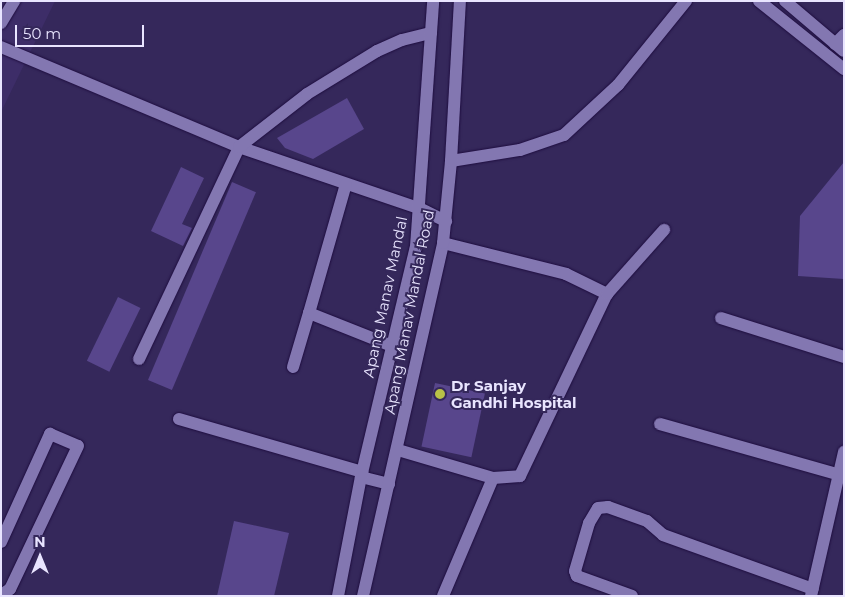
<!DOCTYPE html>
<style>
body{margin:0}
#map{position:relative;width:845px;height:597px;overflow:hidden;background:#35285b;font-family:Montserrat,sans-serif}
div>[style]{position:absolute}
.built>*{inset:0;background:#3d2d68}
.building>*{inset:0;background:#58468c;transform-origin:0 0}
.roads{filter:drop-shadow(0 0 1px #1e0d3f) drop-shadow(0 0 1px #1e0d3f)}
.street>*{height:12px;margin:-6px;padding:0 6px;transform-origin:6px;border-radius:6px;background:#8377b1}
.secondary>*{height:12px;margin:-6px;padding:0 6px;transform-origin:6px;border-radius:6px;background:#8377b1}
.dots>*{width:14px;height:14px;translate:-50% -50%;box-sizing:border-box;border:2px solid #35285b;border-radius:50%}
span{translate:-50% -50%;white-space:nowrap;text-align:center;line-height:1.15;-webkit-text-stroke:4px #35285b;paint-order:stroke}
.street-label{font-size:15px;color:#e9e5ff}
.poi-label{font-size:15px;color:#e9e5ff;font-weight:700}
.left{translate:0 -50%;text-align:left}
.frame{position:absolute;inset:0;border:2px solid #e9e5ff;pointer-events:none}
.north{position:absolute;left:15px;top:532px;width:50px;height:50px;-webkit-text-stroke:4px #35285b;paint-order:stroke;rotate:0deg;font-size:14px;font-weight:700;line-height:20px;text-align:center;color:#e9e5ff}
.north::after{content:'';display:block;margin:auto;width:18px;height:22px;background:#e9e5ff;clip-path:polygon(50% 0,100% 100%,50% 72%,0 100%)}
.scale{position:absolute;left:15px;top:25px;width:129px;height:22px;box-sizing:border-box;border:2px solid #e9e5ff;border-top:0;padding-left:6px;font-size:15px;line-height:18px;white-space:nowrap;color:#e9e5ff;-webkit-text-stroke:4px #35285b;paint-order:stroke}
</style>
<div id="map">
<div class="built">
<div style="clip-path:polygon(1px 1px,55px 1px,1px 112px)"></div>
</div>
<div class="building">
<div style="clip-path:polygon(347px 98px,364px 129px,313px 159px,285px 148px,277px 138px)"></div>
<div style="clip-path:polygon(844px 162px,844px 279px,798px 276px,800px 216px)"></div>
<div style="clip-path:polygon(181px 167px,204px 178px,182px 224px,192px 228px,183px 246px,151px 231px)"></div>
<div style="left:232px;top:182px;width:26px;height:215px;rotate:23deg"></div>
<div style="left:118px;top:297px;width:25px;height:71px;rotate:26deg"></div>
<div style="left:435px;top:383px;width:51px;height:65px;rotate:12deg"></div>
<div style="clip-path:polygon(234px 521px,289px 533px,274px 596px,217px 596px)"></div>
</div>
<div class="roads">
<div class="street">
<div style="left:1px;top:23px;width:26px;rotate:-59deg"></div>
<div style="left:835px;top:44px;width:13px;rotate:-45deg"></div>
<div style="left:1px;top:47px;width:258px;rotate:22.8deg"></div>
<div style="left:239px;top:147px;width:192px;rotate:18.8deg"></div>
<div style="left:421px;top:209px;width:28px;rotate:26deg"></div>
<div style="left:451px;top:161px;width:70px;rotate:-9.1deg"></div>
<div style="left:520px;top:150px;width:46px;rotate:-18.8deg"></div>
<div style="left:564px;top:135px;width:74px;rotate:-42.8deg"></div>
<div style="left:618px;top:85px;width:108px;rotate:-51deg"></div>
<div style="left:443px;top:243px;width:127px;rotate:14.1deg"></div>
<div style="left:566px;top:274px;width:46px;rotate:26deg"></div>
<div style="left:309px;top:313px;width:134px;rotate:-74deg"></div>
<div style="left:721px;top:318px;width:129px;rotate:17.6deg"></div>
<div style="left:139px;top:359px;width:234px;rotate:-64.7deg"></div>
<div style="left:239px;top:147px;width:86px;rotate:-37.9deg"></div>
<div style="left:307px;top:94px;width:82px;rotate:-31.6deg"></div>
<div style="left:377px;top:51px;width:27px;rotate:-24deg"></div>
<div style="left:402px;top:40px;width:30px;rotate:-14deg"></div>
<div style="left:293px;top:367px;width:56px;rotate:-73.5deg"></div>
<div style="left:309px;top:313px;width:89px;rotate:21.7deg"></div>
<div style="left:179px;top:419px;width:191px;rotate:16.1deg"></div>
<div style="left:660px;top:424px;width:184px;rotate:15.8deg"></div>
<div style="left:398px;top:450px;width:99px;rotate:16.4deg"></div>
<div style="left:493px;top:478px;width:128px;rotate:113deg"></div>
<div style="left:493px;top:478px;width:27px;rotate:-4deg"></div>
<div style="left:520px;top:476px;width:202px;rotate:-64.5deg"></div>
<div style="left:607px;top:294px;width:86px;rotate:-48.3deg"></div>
<div style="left:1px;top:542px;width:119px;rotate:-65.6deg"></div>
<div style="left:50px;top:434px;width:30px;rotate:23deg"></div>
<div style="left:78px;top:446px;width:158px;rotate:115.4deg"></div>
<div style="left:10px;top:589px;width:11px;rotate:146deg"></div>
<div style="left:632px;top:596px;width:59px;rotate:-160deg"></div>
<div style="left:577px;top:576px;width:5px;rotate:-112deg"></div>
<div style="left:575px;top:571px;width:50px;rotate:-73.7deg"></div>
<div style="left:589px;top:523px;width:17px;rotate:-59deg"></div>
<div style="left:598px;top:508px;width:10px;rotate:-6deg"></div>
<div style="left:608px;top:507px;width:41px;rotate:19.7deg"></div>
<div style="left:647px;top:521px;width:21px;rotate:41deg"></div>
<div style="left:663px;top:535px;width:159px;rotate:19.8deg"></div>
</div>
<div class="secondary">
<div style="left:759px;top:1px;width:109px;rotate:38.7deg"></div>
<div style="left:785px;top:1px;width:77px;rotate:40.3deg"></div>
<div style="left:361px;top:477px;width:29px;rotate:14deg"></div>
<div style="left:338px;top:596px;width:121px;rotate:-79.1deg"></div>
<div style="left:361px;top:477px;width:236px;rotate:-76.6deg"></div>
<div style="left:416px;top:247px;width:247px;rotate:-86deg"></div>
<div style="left:363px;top:596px;width:362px;rotate:-77.2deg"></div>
<div style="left:443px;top:243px;width:82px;rotate:-84.4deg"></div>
<div style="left:451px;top:161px;width:160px;rotate:-86.8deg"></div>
<div style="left:811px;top:596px;width:148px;rotate:-77.1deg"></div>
</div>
</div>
<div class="dots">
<div style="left:440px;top:394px;background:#b8c147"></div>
</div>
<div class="street-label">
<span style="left:385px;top:297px;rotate:-78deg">Apang Manav Mandal</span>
<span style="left:409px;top:312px;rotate:-79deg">Apang Manav Mandal Road</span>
</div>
<div class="poi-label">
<span class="left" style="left:451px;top:394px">Dr Sanjay<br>Gandhi Hospital</span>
</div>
<div class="frame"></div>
<div class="north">N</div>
<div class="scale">50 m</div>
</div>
